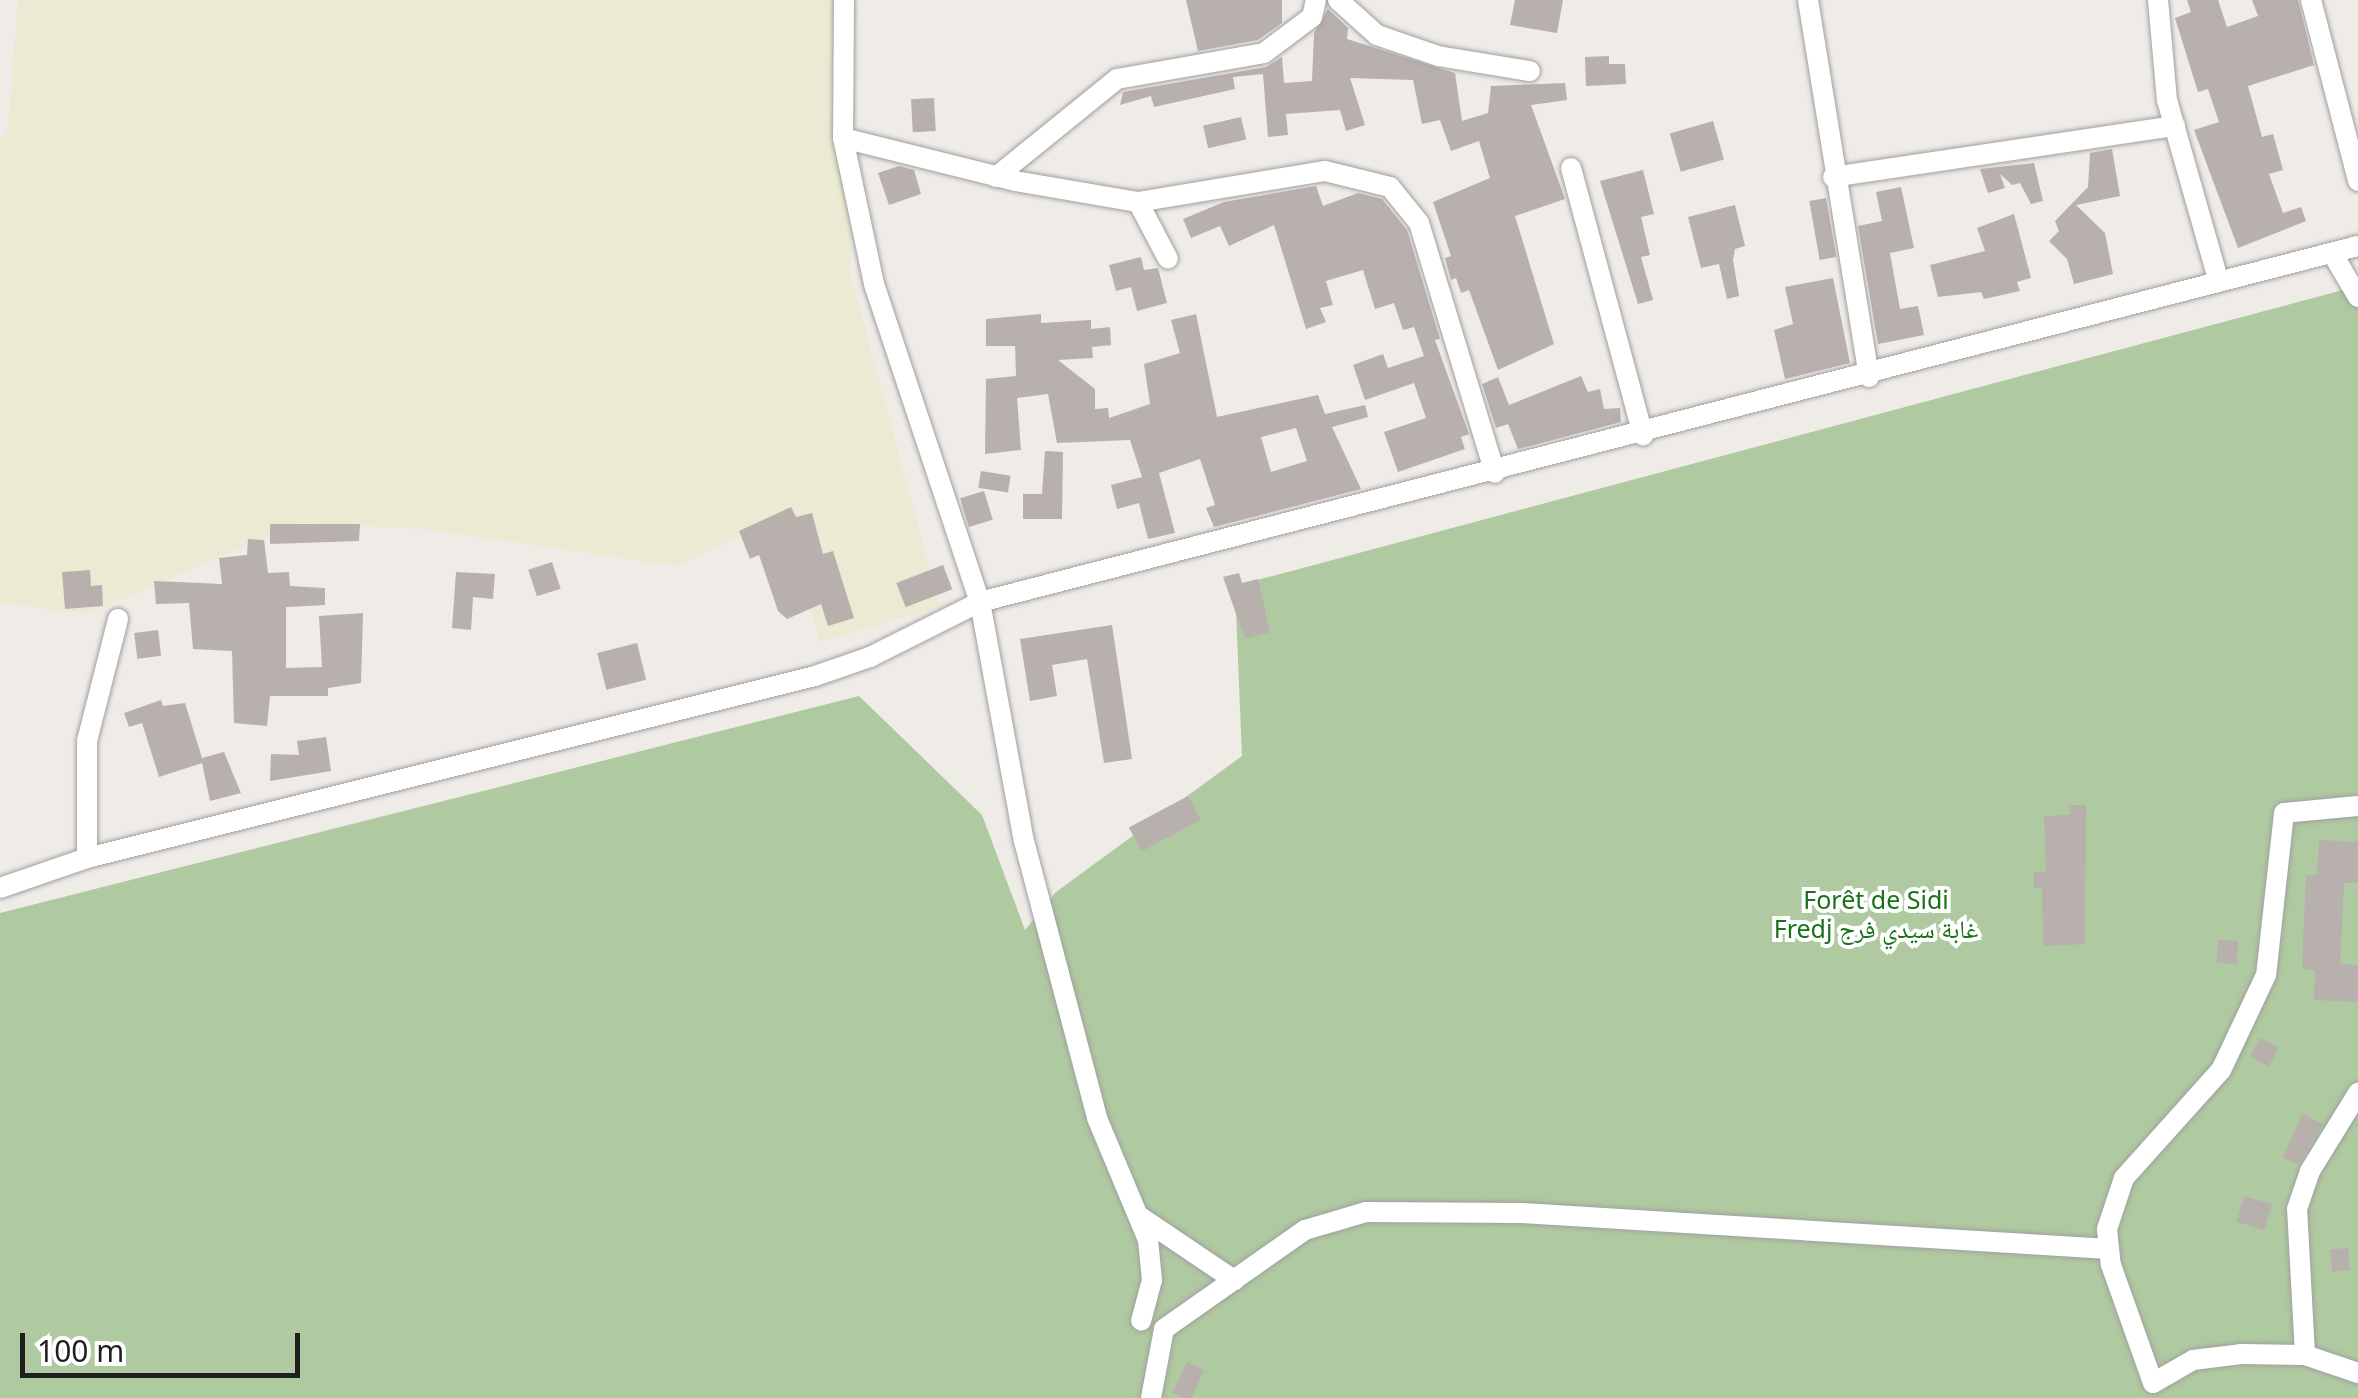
<!DOCTYPE html>
<meta charset="utf-8">
<style>
body{margin:0}
#map{position:relative;width:2358px;height:1398px;overflow:hidden;background:#efebe6;font-family:"Noto Sans","Noto Naskh Arabic",sans-serif}
div>[style]{position:absolute}
.farmland>*{inset:0;background:#ebebd4}
.forest>*{inset:0;background:#afc9a0}
.building>*{inset:0;background:#b8b0ac;transform-origin:0 0}
.roads{filter:drop-shadow(0 0 2px #a0a0a0) drop-shadow(0 0 2px #a0a0a0)}
.minor>*{height:20px;margin:-10px;padding:0 10px;transform-origin:10px;border-radius:10px;background:#fff}
span{translate:-50% -50%;white-space:nowrap;text-align:center;line-height:1.15;-webkit-text-stroke:8px #fff;paint-order:stroke}
.park-label{font-size:25px;color:#187219}
.scale{position:absolute;left:20px;top:1333px;width:280px;height:45px;box-sizing:border-box;border:5px solid #1f1f1f;border-top:0;padding-left:12px;font-size:30px;line-height:35px;white-space:nowrap;color:#1f1f1f;-webkit-text-stroke:8px #fff;paint-order:stroke}
</style>
<div id="map">
<div class="farmland">
<i style="clip-path:polygon(18px 0,855px 0,850px 273px,940px 607px,820px 642px,786px 516px,676px 566px,423px 529px,298px 523px,89px 614px,0 603px,0 139px,8px 128px)"></i>
</div>
<div class="forest">
<i style="clip-path:polygon(2358px 286px,2358px 1398px,0 1398px,0 913px,859px 696px,982px 815px,1025px 930px,1056px 892px,1242px 756px,1235px 586px)"></i>
</div>
<div class="building">
<i style="clip-path:polygon(1186px 0,1282px 0,1282px 23px,1258px 40px,1198px 51px)"></i>
<i style="clip-path:polygon(1515px 0,1563px 0,1557px 33px,1510px 25px)"></i>
<i style="clip-path:polygon(2187px 0,2218px 0,2227px 27px,2258px 16px,2252px 0,2298px 0,2314px 65px,2248px 86px,2262px 137px,2273px 134px,2283px 170px,2269px 174px,2283px 213px,2301px 207px,2306px 221px,2238px 248px,2194px 130px,2219px 122px,2208px 89px,2198px 92px,2175px 18px,2191px 12px)"></i>
<i style="clip-path:polygon(1328px 9px,1348px 28px,1347px 39px,1455px 73px,1462px 121px,1488px 113px,1491px 86px,1565px 83px,1567px 100px,1531px 105px,1565px 199px,1515px 216px,1554px 344px,1498px 370px,1469px 290px,1461px 293px,1456px 278px,1451px 280px,1445px 258px,1451px 256px,1433px 202px,1490px 178px,1479px 141px,1451px 151px,1440px 120px,1422px 124px,1413px 80px,1350px 78px,1365px 125px,1346px 131px,1340px 110px,1286px 114px,1288px 135px,1268px 137px,1263px 74px,1233px 77px,1235px 89px,1154px 107px,1151px 96px,1120px 105px,1123px 92px,1266px 67px,1282px 57px,1284px 83px,1312px 81px,1314px 33px)"></i>
<i style="clip-path:polygon(1609px 56px,1609px 64px,1625px 64px,1626px 84px,1586px 86px,1585px 57px)"></i>
<i style="left:934px;top:98px;width:33px;height:23px;rotate:87deg"></i>
<i style="left:1241px;top:117px;width:23px;height:39px;rotate:77deg"></i>
<i style="left:1713px;top:121px;width:40px;height:45px;rotate:74deg"></i>
<i style="clip-path:polygon(2112px 149px,2120px 196px,2076px 205px,2105px 233px,2113px 274px,2074px 284px,2067px 259px,2049px 241px,2059px 231px,2055px 221px,2088px 187px,2090px 153px)"></i>
<i style="clip-path:polygon(2034px 163px,2043px 201px,2031px 204px,2020px 183px,2012px 185px,2000px 174px,2005px 188px,1988px 193px,1980px 169px)"></i>
<i style="clip-path:polygon(899px 166px,914px 170px,921px 194px,889px 205px,878px 173px)"></i>
<i style="clip-path:polygon(1643px 170px,1654px 214px,1641px 217px,1650px 255px,1641px 257px,1653px 300px,1638px 304px,1600px 181px)"></i>
<i style="clip-path:polygon(1316px 186px,1323px 206px,1358px 193px,1382px 199px,1407px 230px,1440px 339px,1435px 340px,1469px 434px,1461px 437px,1465px 449px,1398px 472px,1384px 432px,1426px 418px,1414px 383px,1365px 400px,1353px 365px,1383px 354px,1388px 368px,1424px 356px,1414px 327px,1403px 330px,1394px 303px,1375px 309px,1363px 270px,1326px 281px,1333px 305px,1320px 308px,1326px 322px,1306px 329px,1274px 225px,1229px 246px,1220px 226px,1191px 238px,1183px 219px,1224px 202px)"></i>
<i style="clip-path:polygon(1901px 187px,1914px 248px,1890px 253px,1900px 309px,1918px 306px,1924px 335px,1878px 344px,1858px 226px,1882px 221px,1876px 192px)"></i>
<i style="left:1826px;top:198px;width:60px;height:17px;rotate:80deg"></i>
<i style="clip-path:polygon(1735px 205px,1745px 246px,1735px 249px,1733px 260px,1739px 296px,1727px 299px,1719px 264px,1701px 268px,1688px 217px)"></i>
<i style="clip-path:polygon(2014px 214px,2031px 278px,2017px 282px,2020px 291px,1984px 299px,1981px 292px,1938px 297px,1930px 265px,1985px 251px,1977px 228px)"></i>
<i style="clip-path:polygon(1141px 257px,1144px 270px,1158px 268px,1167px 303px,1137px 311px,1131px 287px,1116px 291px,1109px 265px)"></i>
<i style="clip-path:polygon(1833px 278px,1850px 363px,1785px 379px,1774px 330px,1793px 324px,1785px 287px)"></i>
<i style="clip-path:polygon(evenodd,1041px 314px,1041px 323px,1091px 320px,1091px 329px,1110px 327px,1111px 345px,1092px 347px,1093px 358px,1058px 360px,1095px 389px,1095px 409px,1108px 408px,1109px 418px,1150px 404px,1144px 364px,1180px 353px,1171px 320px,1196px 314px,1217px 417px,1318px 395px,1325px 414px,1365px 405px,1368px 417px,1332px 427px,1361px 489px,1214px 527px,1206px 508px,1215px 505px,1200px 459px,1159px 473px,1175px 533px,1148px 539px,1139px 503px,1117px 509px,1111px 485px,1142px 477px,1130px 440px,1057px 443px,1048px 394px,1017px 398px,1021px 450px,985px 454px,986px 379px,1016px 376px,1015px 346px,986px 346px,986px 319px,1041px 314px,1296px 428px,1307px 461px,1271px 472px,1261px 437px,1296px 428px)"></i>
<i style="clip-path:polygon(1581px 376px,1588px 392px,1600px 389px,1604px 409px,1620px 408px,1621px 422px,1518px 449px,1508px 424px,1496px 428px,1482px 384px,1498px 377px,1509px 405px)"></i>
<i style="clip-path:polygon(1045px 451px,1063px 452px,1062px 519px,1023px 519px,1023px 494px,1042px 494px)"></i>
<i style="left:981px;top:471px;width:30px;height:17px;rotate:9deg"></i>
<i style="left:984px;top:491px;width:30px;height:25px;rotate:73deg"></i>
<i style="clip-path:polygon(791px 507px,796px 517px,812px 513px,823px 554px,833px 551px,854px 618px,828px 626px,821px 604px,787px 619px,778px 611px,759px 555px,750px 559px,739px 531px)"></i>
<i style="clip-path:polygon(270px 524px,360px 524px,359px 541px,270px 544px)"></i>
<i style="clip-path:polygon(248px 539px,264px 540px,268px 573px,289px 572px,290px 586px,325px 588px,325px 605px,286px 607px,286px 668px,322px 667px,319px 616px,363px 613px,361px 683px,328px 688px,328px 696px,270px 696px,267px 726px,234px 723px,232px 651px,193px 649px,189px 603px,156px 604px,154px 581px,222px 584px,219px 558px,247px 555px)"></i>
<i style="left:552px;top:562px;width:28px;height:25px;rotate:72deg"></i>
<i style="left:943px;top:565px;width:26px;height:50px;rotate:69deg"></i>
<i style="clip-path:polygon(90px 570px,91px 586px,102px 585px,103px 606px,65px 609px,62px 572px)"></i>
<i style="clip-path:polygon(456px 572px,495px 574px,493px 599px,473px 597px,471px 630px,452px 628px)"></i>
<i style="clip-path:polygon(1239px 573px,1242px 583px,1258px 579px,1270px 632px,1245px 639px,1223px 577px)"></i>
<i style="clip-path:polygon(1112px 625px,1132px 759px,1104px 763px,1087px 659px,1052px 665px,1057px 696px,1030px 701px,1020px 639px)"></i>
<i style="left:158px;top:630px;width:26px;height:24px;rotate:83deg"></i>
<i style="left:637px;top:643px;width:38px;height:41px;rotate:76deg"></i>
<i style="clip-path:polygon(161px 700px,163px 706px,185px 703px,202px 758px,224px 752px,241px 793px,210px 801px,202px 763px,159px 777px,142px 723px,129px 727px,124px 713px)"></i>
<i style="clip-path:polygon(326px 737px,331px 771px,270px 781px,271px 754px,299px 755px,297px 741px)"></i>
<i style="left:1188px;top:796px;width:27px;height:67px;rotate:62deg"></i>
<i style="clip-path:polygon(2069px 805px,2086px 805px,2085px 944px,2043px 946px,2042px 887px,2034px 888px,2034px 872px,2046px 872px,2044px 816px,2070px 815px)"></i>
<i style="clip-path:polygon(2319px 840px,2358px 842px,2358px 883px,2344px 883px,2340px 964px,2358px 965px,2358px 1002px,2314px 1000px,2315px 970px,2302px 969px,2306px 875px,2317px 875px)"></i>
<i style="left:2218px;top:940px;width:20px;height:23px;rotate:3deg"></i>
<i style="left:2260px;top:1038px;width:21px;height:21px;rotate:28deg"></i>
<i style="clip-path:polygon(2302px 1114px,2323px 1124px,2298px 1164px,2283px 1158px)"></i>
<i style="left:2244px;top:1196px;width:29px;height:27px;rotate:16deg"></i>
<i style="left:2348px;top:1248px;width:22px;height:18px;rotate:85deg"></i>
<i style="left:1187px;top:1362px;width:19px;height:34px;rotate:25deg"></i>
</div>
<div class="roads">
<div class="minor">
<i style="left:844px;top:0;width:138px;rotate:90.4deg"></i>
<i style="left:843px;top:138px;width:149px;rotate:78deg"></i>
<i style="left:874px;top:284px;width:335px;rotate:71.6deg"></i>
<i style="left:980px;top:602px;width:243px;rotate:79.6deg"></i>
<i style="left:1024px;top:841px;width:286px;rotate:75.2deg"></i>
<i style="left:1097px;top:1118px;width:132px;rotate:67.3deg"></i>
<i style="left:1148px;top:1240px;width:40px;rotate:84.3deg"></i>
<i style="left:1152px;top:1280px;width:42px;rotate:105deg"></i>
<i style="left:1338px;top:0;width:52px;rotate:41.9deg"></i>
<i style="left:1377px;top:35px;width:65px;rotate:19deg"></i>
<i style="left:1438px;top:56px;width:93px;rotate:9.3deg"></i>
<i style="left:1808px;top:0;width:382px;rotate:80.8deg"></i>
<i style="left:2158px;top:0;width:100px;rotate:84.9deg"></i>
<i style="left:2167px;top:100px;width:189px;rotate:74.1deg"></i>
<i style="left:2311px;top:0;width:187px;rotate:75.4deg"></i>
<i style="left:843px;top:138px;width:177px;rotate:14deg"></i>
<i style="left:1015px;top:181px;width:125px;rotate:9.7deg"></i>
<i style="left:1138px;top:202px;width:64px;rotate:62.2deg"></i>
<i style="left:1571px;top:168px;width:277px;rotate:74.9deg"></i>
<i style="left:996px;top:177px;width:156px;rotate:-39deg"></i>
<i style="left:1117px;top:79px;width:149px;rotate:-10deg"></i>
<i style="left:1264px;top:53px;width:60px;rotate:-36.9deg"></i>
<i style="left:1312px;top:17px;width:17px;rotate:-77deg"></i>
<i style="left:1833px;top:177px;width:346px;rotate:-8.5deg"></i>
<i style="left:1138px;top:202px;width:190px;rotate:-9.4deg"></i>
<i style="left:1325px;top:171px;width:67px;rotate:13.8deg"></i>
<i style="left:1390px;top:187px;width:46px;rotate:51.1deg"></i>
<i style="left:1419px;top:223px;width:261px;rotate:73.1deg"></i>
<i style="left:2332px;top:253px;width:51px;rotate:59.4deg"></i>
<i style="left:2358px;top:806px;width:74px;rotate:174.6deg"></i>
<i style="left:2284px;top:813px;width:163px;rotate:96.3deg"></i>
<i style="left:2266px;top:975px;width:105px;rotate:115.3deg"></i>
<i style="left:2221px;top:1070px;width:145px;rotate:131.9deg"></i>
<i style="left:2124px;top:1178px;width:54px;rotate:108.4deg"></i>
<i style="left:2107px;top:1229px;width:36px;rotate:84deg"></i>
<i style="left:2111px;top:1265px;width:125px;rotate:70.4deg"></i>
<i style="left:2153px;top:1383px;width:46px;rotate:-29.9deg"></i>
<i style="left:2193px;top:1360px;width:48px;rotate:-7.1deg"></i>
<i style="left:2241px;top:1354px;width:64px;rotate:0.9deg"></i>
<i style="left:2305px;top:1355px;width:56px;rotate:18.8deg"></i>
<i style="left:87px;top:858px;width:117px;rotate:-90deg"></i>
<i style="left:87px;top:741px;width:126px;rotate:-75.7deg"></i>
<i style="left:0;top:888px;width:92px;rotate:-19deg"></i>
<i style="left:87px;top:858px;width:750px;rotate:-14.04deg"></i>
<i style="left:815px;top:676px;width:58px;rotate:-19.1deg"></i>
<i style="left:870px;top:657px;width:123px;rotate:-26.6deg"></i>
<i style="left:980px;top:602px;width:1423px;rotate:-14.49deg"></i>
<i style="left:1139px;top:1216px;width:115px;rotate:34deg"></i>
<i style="left:2305px;top:1355px;width:146px;rotate:-93.1deg"></i>
<i style="left:2297px;top:1209px;width:40px;rotate:-71.1deg"></i>
<i style="left:2310px;top:1171px;width:92px;rotate:-58.4deg"></i>
<i style="left:1151px;top:1398px;width:70px;rotate:-79.3deg"></i>
<i style="left:1164px;top:1329px;width:172px;rotate:-35.1deg"></i>
<i style="left:1305px;top:1230px;width:64px;rotate:-16.4deg"></i>
<i style="left:1366px;top:1212px;width:156px;rotate:0.4deg"></i>
<i style="left:1522px;top:1213px;width:588px;rotate:3.51deg"></i>
</div>
</div>
<div class="park-label">
<span style="left:1876px;top:914px">Forêt de Sidi<br>Fredj غابة سيدي فرج</span>
</div>
<div class="scale">100 m</div>
</div>
